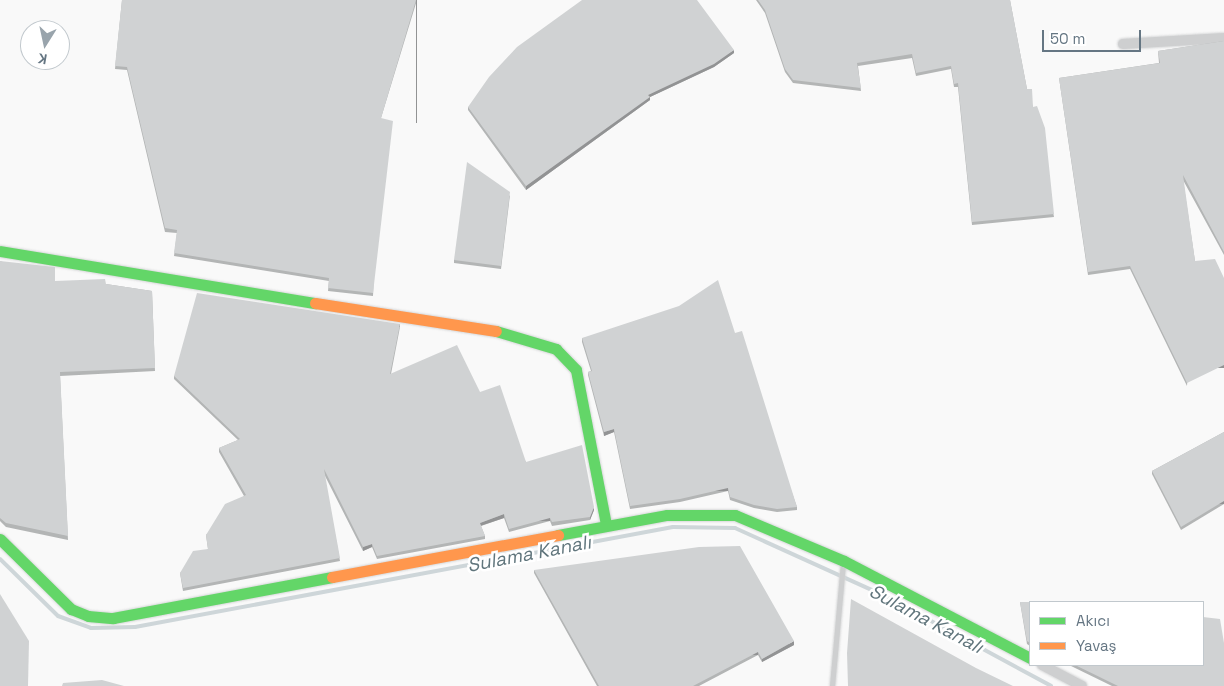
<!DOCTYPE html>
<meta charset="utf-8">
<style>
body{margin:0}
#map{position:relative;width:1224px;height:686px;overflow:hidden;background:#f9f9f9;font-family:"Space Grotesk",sans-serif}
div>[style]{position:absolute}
.stream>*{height:4px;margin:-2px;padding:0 2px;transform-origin:2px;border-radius:2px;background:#ced6d9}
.roads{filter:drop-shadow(0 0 1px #d5d6d7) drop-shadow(0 0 1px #d5d6d7)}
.lane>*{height:5px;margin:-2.5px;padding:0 2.5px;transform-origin:2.5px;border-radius:2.5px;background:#cecfd0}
.street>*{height:10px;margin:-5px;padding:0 5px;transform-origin:5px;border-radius:5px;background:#cecfd0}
.fast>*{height:11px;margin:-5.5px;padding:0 5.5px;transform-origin:5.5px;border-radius:5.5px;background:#63d668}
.slow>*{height:11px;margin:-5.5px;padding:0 5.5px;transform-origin:5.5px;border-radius:5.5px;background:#ff974d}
.wall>*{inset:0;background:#b3b5b5}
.shaded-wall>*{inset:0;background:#929394;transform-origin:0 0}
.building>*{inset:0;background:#d0d2d3}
span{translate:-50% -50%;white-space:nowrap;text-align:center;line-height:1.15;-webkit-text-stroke:5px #fff;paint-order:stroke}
.water-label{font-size:19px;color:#60757c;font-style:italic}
.legend{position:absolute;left:1029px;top:601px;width:175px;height:65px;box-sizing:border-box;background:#fff;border:1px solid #c1c8cd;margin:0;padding:6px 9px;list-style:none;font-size:15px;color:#657683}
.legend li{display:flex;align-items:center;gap:10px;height:25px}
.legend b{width:25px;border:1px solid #c1c8cd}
.north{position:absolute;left:20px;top:20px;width:50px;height:50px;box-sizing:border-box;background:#fff;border:1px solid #c1c8cd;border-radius:50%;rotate:190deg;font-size:14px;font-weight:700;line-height:20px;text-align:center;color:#657683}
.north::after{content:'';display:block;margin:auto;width:18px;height:22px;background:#99a4ac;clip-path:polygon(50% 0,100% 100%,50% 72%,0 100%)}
.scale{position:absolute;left:1042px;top:30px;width:99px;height:22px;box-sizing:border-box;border:2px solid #657683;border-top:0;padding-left:6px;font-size:15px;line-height:18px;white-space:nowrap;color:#657683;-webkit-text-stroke:4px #fff;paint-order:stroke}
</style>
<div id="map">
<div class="stream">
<i style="left:0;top:559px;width:81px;rotate:44.5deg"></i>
<i style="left:58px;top:616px;width:35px;rotate:20deg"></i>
<i style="left:91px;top:628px;width:44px;rotate:-1.3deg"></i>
<i style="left:135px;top:627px;width:547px;rotate:-10.53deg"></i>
<i style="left:673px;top:527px;width:62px;rotate:0.9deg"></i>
<i style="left:735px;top:528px;width:162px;rotate:24.4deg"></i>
<i style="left:883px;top:595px;width:191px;rotate:28.4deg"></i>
</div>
<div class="roads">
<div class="lane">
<i style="left:832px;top:686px;width:124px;rotate:-84.9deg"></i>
</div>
<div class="street">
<i style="left:1123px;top:44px;width:101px;rotate:-3.4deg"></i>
<i style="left:1042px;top:665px;width:45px;rotate:27.7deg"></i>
</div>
<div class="fast">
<i style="left:0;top:251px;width:319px;rotate:9.4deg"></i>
<i style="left:496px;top:331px;width:63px;rotate:16.7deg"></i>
<i style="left:556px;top:349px;width:29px;rotate:46deg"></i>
<i style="left:576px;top:370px;width:158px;rotate:79deg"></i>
<i style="left:558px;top:535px;width:111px;rotate:-10.4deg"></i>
<i style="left:667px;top:515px;width:68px"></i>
<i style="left:735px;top:515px;width:118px;rotate:22.9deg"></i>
<i style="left:844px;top:561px;width:210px;rotate:27.5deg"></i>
<i style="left:0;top:539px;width:100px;rotate:44.6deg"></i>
<i style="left:71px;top:609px;width:18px;rotate:22deg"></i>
<i style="left:88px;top:616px;width:25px;rotate:5deg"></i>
<i style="left:113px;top:618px;width:223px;rotate:-10.6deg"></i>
</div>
<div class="slow">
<i style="left:315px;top:303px;width:183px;rotate:8.8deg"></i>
<i style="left:332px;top:577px;width:230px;rotate:-10.5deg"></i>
</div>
</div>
<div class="wall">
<i style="clip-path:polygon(122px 0,417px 0,381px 118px,373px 296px,328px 291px,329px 281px,174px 256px,177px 233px,165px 232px,127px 70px,115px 69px)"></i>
<i style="clip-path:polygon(756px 0,1010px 0,1027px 89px,1033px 107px,1054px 217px,972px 225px,958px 87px,954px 87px,951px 69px,916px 76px,912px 58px,858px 66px,861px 91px,793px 83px,785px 72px,765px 13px)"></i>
<i style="clip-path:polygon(1224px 41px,1224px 255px,1183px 180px,1195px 261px,1187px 386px,1130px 269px,1088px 275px,1059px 78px,1159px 63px,1158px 51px)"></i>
<i style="clip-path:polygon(734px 53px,714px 67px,650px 97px,650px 100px,526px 190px,468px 110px,468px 107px)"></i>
<i style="clip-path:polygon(510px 195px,501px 269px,454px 263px,454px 260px)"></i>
<i style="clip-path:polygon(0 261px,55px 281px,106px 284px,152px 291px,155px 371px,60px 376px,68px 540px,6px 527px,0 521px)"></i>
<i style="clip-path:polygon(400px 327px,391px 374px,480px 392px,526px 462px,594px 510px,590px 520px,552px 526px,550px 521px,509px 532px,504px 518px,481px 526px,485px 536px,485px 539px,377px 559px,372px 547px,363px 551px,324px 474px,340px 561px,183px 591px,180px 573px,208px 549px,206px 535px,244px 496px,219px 452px,219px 448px,238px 440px,174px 379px,174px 376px)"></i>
<i style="clip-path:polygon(735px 333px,797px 507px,797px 510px,777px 512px,754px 508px,730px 500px,728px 491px,680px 502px,630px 509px,614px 432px,604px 436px,588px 375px,588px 372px,591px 371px,582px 342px,582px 338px)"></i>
<i style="clip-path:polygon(1224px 432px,1224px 504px,1181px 530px,1152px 474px,1152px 471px)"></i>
<i style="clip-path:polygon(534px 570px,794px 645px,762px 662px,758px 655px,699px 686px,597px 686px,534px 573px)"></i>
<i style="clip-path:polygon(1020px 602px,1030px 602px,1030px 646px,1027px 644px)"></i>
<i style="clip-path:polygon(1069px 665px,1203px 665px,1224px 686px,1112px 686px)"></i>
</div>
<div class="shaded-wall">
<i style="left:416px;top:0;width:1px;height:123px"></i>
<i style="clip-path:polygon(734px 50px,734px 53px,714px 67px,650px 97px,650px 100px,526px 190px,526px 186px,648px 95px)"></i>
<i style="left:400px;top:324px;width:3px;height:51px;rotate:90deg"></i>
<i style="left:1224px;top:365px;width:3px;height:41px;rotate:90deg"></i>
<i style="clip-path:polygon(614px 429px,614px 432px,604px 436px,604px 432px)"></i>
<i style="left:728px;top:488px;width:3px;height:49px;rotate:90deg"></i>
<i style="left:1224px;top:501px;width:3px;height:50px;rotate:90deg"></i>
<i style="clip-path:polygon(594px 507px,594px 510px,590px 520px,590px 517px)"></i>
<i style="clip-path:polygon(504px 514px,504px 518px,480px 526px,480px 523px)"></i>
<i style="left:550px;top:518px;width:3px;height:42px;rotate:90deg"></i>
<i style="clip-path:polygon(372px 544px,372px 547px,363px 551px,363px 547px)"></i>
<i style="clip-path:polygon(794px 641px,794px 645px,762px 662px,762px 659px)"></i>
<i style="left:758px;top:652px;width:3px;height:73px;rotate:90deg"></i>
</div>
<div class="building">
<i style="clip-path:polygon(122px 0,416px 0,381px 118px,393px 121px,373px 293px,328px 288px,329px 278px,174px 253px,177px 230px,165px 228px,127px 67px,115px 66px)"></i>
<i style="clip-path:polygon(582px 0,697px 0,734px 50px,714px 64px,648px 95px,650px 97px,526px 186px,468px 107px,489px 77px,517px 47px)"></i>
<i style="clip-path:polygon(758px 0,1010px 0,1027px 89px,1032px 89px,1033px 107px,1037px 106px,1045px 128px,1054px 214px,972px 222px,958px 83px,954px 84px,951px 66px,916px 73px,912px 54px,857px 63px,861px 88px,793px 80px,785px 69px,765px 10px)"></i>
<i style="clip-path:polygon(1224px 41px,1224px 252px,1183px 175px,1195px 261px,1215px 259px,1224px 278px,1224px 365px,1187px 383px,1130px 266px,1088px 272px,1059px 78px,1160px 63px,1158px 51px)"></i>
<i style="clip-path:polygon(467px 162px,510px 192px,501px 266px,454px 260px)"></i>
<i style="clip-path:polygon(0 261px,55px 267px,55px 281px,105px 279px,106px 284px,152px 291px,155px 368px,60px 372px,68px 536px,6px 523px,0 518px)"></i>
<i style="clip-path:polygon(718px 280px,735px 333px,742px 331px,797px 507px,777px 509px,754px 505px,730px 497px,728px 488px,680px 499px,630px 506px,614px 429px,604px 432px,588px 372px,592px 371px,582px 338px,679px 306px)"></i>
<i style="clip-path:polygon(197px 293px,400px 324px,390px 374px,457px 345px,480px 392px,500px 385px,526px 462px,582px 445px,594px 507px,590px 517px,552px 522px,550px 518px,509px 529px,504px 514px,480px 523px,485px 536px,377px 556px,372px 544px,363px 547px,324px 469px,340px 558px,183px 588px,180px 573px,193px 551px,208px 549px,206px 535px,225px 504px,246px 495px,219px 448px,240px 439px,174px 376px)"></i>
<i style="clip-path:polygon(1224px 432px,1224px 501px,1181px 527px,1152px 471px)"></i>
<i style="clip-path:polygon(740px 546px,794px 641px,762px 659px,758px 652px,693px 686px,599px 686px,534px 570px,699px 547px)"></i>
<i style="clip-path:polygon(0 594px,29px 641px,28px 686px,0 686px)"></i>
<i style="clip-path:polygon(851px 599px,976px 668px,1013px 686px,848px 686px,847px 653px)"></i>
<i style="clip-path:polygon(1020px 602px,1030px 602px,1030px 643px,1027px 641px)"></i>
<i style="clip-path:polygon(1203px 617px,1220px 619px,1224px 643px,1224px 686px,1118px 686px,1075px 665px,1203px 665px)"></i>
<i style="clip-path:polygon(102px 680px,124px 686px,62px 686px,63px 683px)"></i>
</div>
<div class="water-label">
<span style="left:529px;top:554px;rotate:-11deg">Sulama Kanalı</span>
<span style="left:926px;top:619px;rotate:28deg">Sulama Kanalı</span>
</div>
<ul class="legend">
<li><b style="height:6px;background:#63d668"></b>Akıcı</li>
<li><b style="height:6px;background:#ff974d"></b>Yavaş</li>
</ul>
<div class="north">K</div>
<div class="scale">50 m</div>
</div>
